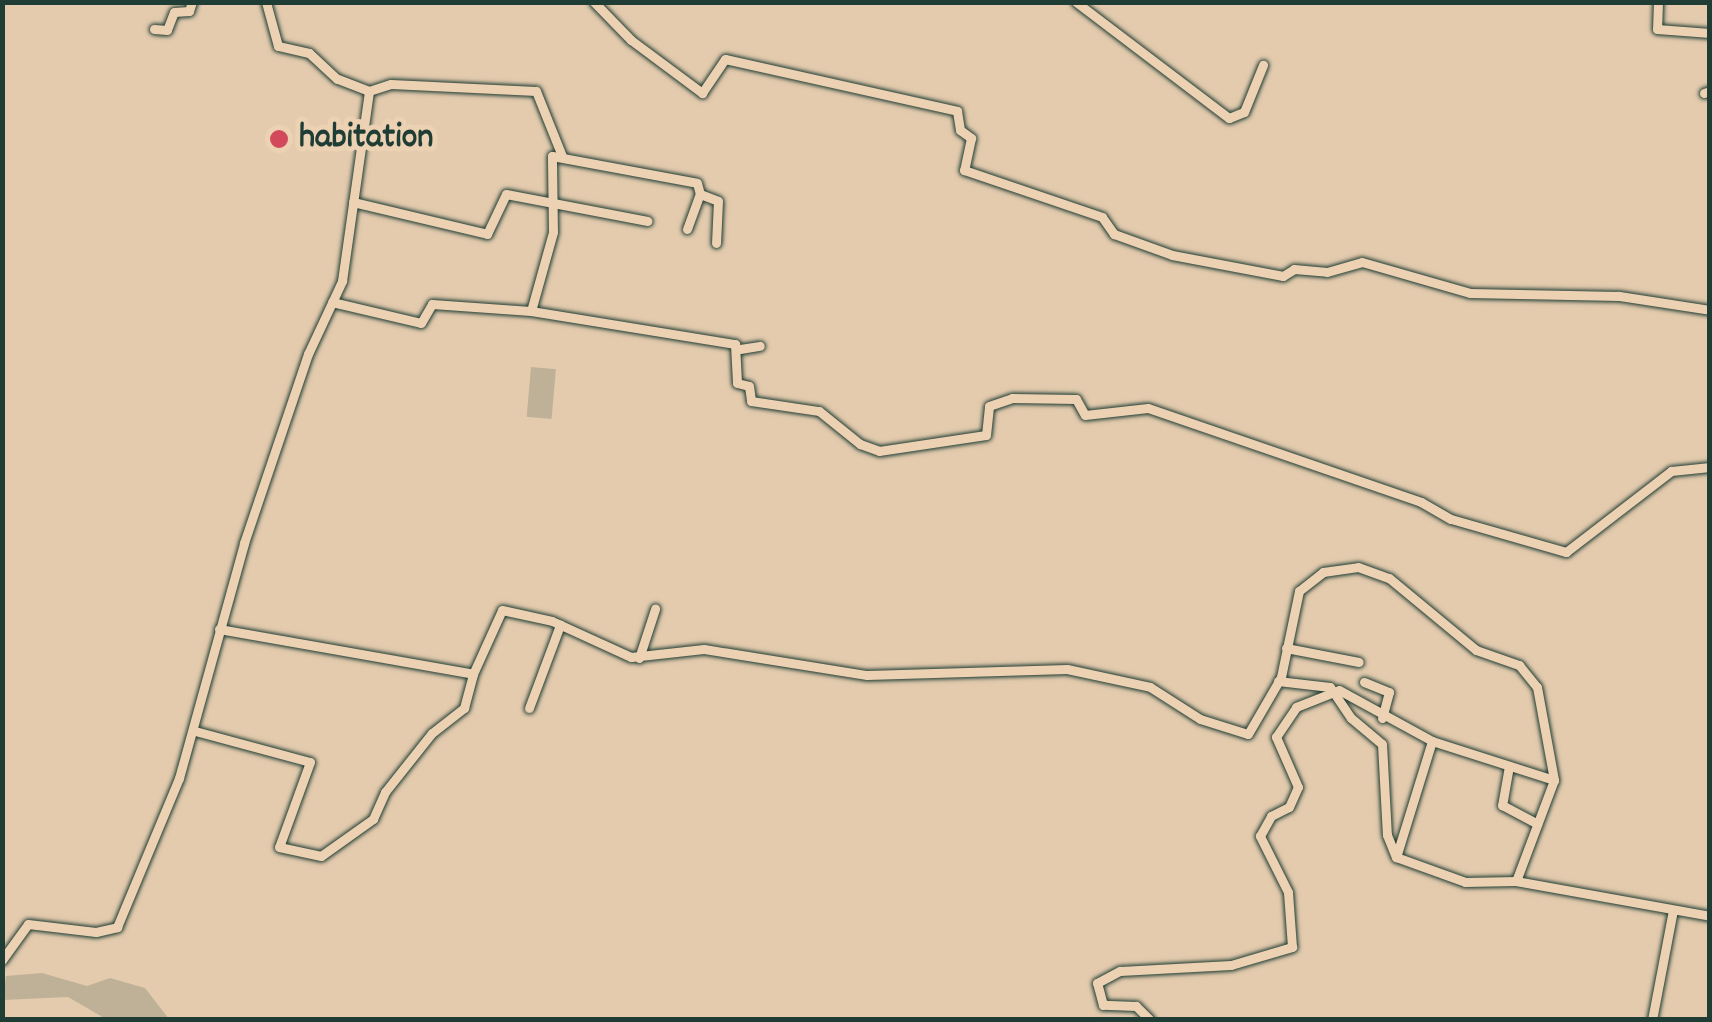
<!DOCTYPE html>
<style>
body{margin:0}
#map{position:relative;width:1712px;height:1022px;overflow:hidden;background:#e4cbae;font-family:Dekko,sans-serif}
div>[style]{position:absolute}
.green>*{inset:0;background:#bfb197;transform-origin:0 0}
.roads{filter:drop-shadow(0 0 2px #1f3d34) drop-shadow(0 0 2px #1f3d34)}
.minor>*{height:9px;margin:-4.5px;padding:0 4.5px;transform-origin:4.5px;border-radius:4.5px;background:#ecd1b3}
.dots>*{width:28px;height:28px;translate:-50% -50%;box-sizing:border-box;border:5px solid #ecd1b3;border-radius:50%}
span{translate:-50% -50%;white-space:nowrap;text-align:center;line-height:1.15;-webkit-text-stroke:10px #ecd1b3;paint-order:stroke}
.poi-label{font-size:35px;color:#1f3d34;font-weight:700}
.left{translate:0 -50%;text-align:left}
.frame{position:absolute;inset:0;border:5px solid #1f3d34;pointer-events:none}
</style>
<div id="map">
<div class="green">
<i style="left:531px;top:367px;width:25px;height:50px;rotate:5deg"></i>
<i style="clip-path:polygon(42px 973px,87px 986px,110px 978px,145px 988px,169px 1019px,106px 1019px,68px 997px,3px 1000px,6px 976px)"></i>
</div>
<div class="roads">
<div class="minor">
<i style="left:594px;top:2px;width:53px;rotate:45.8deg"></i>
<i style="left:631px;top:40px;width:89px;rotate:36.7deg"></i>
<i style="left:702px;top:93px;width:41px;rotate:-55.9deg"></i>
<i style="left:725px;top:59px;width:238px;rotate:12.6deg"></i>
<i style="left:957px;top:111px;width:19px;rotate:81deg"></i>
<i style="left:960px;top:130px;width:14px;rotate:36deg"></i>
<i style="left:971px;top:138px;width:33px;rotate:102deg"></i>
<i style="left:964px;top:170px;width:146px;rotate:18.8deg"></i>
<i style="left:1102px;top:217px;width:21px;rotate:55deg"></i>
<i style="left:1114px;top:234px;width:62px;rotate:19.9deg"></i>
<i style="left:1172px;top:255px;width:113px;rotate:10.7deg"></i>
<i style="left:1283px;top:276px;width:13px;rotate:-32deg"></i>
<i style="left:1294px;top:269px;width:33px;rotate:5deg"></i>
<i style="left:1327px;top:272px;width:36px;rotate:-16deg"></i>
<i style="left:1362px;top:262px;width:112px;rotate:16deg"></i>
<i style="left:1470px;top:293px;width:149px;rotate:1.2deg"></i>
<i style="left:1619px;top:296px;width:92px;rotate:8.7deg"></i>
<i style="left:1076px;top:2px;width:192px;rotate:37.2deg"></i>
<i style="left:1229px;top:118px;width:16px;rotate:-22deg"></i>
<i style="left:1244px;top:112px;width:51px;rotate:-68deg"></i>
<i style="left:1658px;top:2px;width:27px;rotate:92deg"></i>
<i style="left:1657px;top:29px;width:53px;rotate:4.3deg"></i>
<i style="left:154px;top:29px;width:13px;rotate:4deg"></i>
<i style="left:167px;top:30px;width:19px;rotate:-69deg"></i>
<i style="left:174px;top:12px;width:15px;rotate:-4deg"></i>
<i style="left:189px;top:11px;width:9px;rotate:-72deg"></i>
<i style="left:369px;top:91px;width:23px;rotate:-18deg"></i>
<i style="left:391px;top:84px;width:145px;rotate:2.8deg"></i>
<i style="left:536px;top:91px;width:70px;rotate:68.2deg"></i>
<i style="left:1704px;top:93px;width:6px;rotate:-18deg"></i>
<i style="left:353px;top:202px;width:138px;rotate:13.4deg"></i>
<i style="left:487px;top:234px;width:44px;rotate:-64.6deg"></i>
<i style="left:506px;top:194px;width:144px;rotate:10.8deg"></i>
<i style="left:687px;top:229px;width:37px;rotate:-70deg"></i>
<i style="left:332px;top:302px;width:91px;rotate:13.3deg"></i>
<i style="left:421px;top:323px;width:22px;rotate:-60deg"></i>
<i style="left:432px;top:304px;width:99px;rotate:4deg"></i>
<i style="left:531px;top:311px;width:207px;rotate:9.2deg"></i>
<i style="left:735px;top:344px;width:39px;rotate:87deg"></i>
<i style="left:737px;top:383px;width:12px;rotate:14deg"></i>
<i style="left:749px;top:386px;width:15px;rotate:82deg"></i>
<i style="left:751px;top:401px;width:69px;rotate:8.4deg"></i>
<i style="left:819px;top:411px;width:53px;rotate:38.8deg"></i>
<i style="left:860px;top:444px;width:20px;rotate:20deg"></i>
<i style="left:879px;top:451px;width:108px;rotate:-8.5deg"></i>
<i style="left:986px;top:435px;width:29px;rotate:-84deg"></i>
<i style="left:989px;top:406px;width:24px;rotate:-19deg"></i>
<i style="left:1012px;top:398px;width:64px;rotate:0.9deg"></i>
<i style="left:1076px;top:399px;width:18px;rotate:61deg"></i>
<i style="left:1085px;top:415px;width:63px;rotate:-6.3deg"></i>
<i style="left:1148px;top:408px;width:289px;rotate:19deg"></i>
<i style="left:1421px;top:502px;width:34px;rotate:30deg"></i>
<i style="left:1451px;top:519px;width:120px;rotate:16deg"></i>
<i style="left:1566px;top:552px;width:133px;rotate:-37.6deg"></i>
<i style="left:1671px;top:471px;width:39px;rotate:-6deg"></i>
<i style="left:531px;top:311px;width:82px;rotate:-74.4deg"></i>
<i style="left:553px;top:232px;width:76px;rotate:-90.8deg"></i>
<i style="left:552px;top:156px;width:147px;rotate:10.5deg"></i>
<i style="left:697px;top:183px;width:11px;rotate:75deg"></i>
<i style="left:700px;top:194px;width:19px;rotate:21deg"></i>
<i style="left:718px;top:201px;width:42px;rotate:92.7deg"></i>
<i style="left:740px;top:349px;width:20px;rotate:-9deg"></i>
<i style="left:219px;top:629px;width:258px;rotate:10deg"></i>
<i style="left:473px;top:674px;width:70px;rotate:-65.6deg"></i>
<i style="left:502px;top:610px;width:51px;rotate:12.4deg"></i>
<i style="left:552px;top:621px;width:87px;rotate:24.5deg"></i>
<i style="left:631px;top:657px;width:73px;rotate:-6.3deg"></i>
<i style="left:704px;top:649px;width:165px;rotate:9.1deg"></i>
<i style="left:867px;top:675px;width:200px;rotate:-1.7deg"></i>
<i style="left:1067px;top:669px;width:85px;rotate:12.2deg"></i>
<i style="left:1150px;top:687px;width:59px;rotate:32.6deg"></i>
<i style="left:1200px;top:719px;width:50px;rotate:17.4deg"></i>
<i style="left:1248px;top:734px;width:66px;rotate:-59.9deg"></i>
<i style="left:1281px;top:677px;width:88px;rotate:-78.2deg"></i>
<i style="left:1299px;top:591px;width:31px;rotate:-38deg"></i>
<i style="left:1323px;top:572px;width:35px;rotate:-8deg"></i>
<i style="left:1358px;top:567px;width:33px;rotate:20deg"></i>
<i style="left:1389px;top:578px;width:113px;rotate:39.6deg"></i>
<i style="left:1476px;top:650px;width:46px;rotate:19.2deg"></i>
<i style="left:1519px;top:665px;width:28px;rotate:51deg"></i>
<i style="left:1537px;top:687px;width:95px;rotate:79.6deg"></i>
<i style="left:1554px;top:780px;width:108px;rotate:110.6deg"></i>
<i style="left:1286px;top:648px;width:74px;rotate:10.9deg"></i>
<i style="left:639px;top:658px;width:52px;rotate:-71.9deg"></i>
<i style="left:1278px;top:681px;width:52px;rotate:6.6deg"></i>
<i style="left:1330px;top:687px;width:37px;rotate:56deg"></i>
<i style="left:1351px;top:718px;width:40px;rotate:40deg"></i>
<i style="left:1382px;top:744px;width:91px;rotate:86.9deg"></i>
<i style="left:1387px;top:835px;width:24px;rotate:68deg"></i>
<i style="left:1364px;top:682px;width:27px;rotate:22deg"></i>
<i style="left:1389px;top:692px;width:27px;rotate:105deg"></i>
<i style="left:529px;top:708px;width:89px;rotate:-69.5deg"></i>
<i style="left:195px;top:731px;width:119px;rotate:15.1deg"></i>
<i style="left:310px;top:762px;width:90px;rotate:110deg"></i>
<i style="left:279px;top:847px;width:43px;rotate:12.1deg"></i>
<i style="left:321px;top:856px;width:64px;rotate:-35.4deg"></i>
<i style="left:373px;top:819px;width:30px;rotate:-66deg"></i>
<i style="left:385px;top:792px;width:75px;rotate:-51.5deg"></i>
<i style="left:432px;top:733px;width:41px;rotate:-38deg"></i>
<i style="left:464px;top:708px;width:35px;rotate:-75deg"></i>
<i style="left:1432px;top:741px;width:128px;rotate:17.7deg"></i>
<i style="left:1509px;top:766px;width:40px;rotate:100deg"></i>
<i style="left:1502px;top:805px;width:40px;rotate:28deg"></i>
<i style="left:2px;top:960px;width:44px;rotate:-54.2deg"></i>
<i style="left:28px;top:924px;width:68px;rotate:6.7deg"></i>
<i style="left:96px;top:932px;width:22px;rotate:-13deg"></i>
<i style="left:117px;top:927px;width:161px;rotate:-67.4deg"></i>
<i style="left:179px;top:778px;width:244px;rotate:-74.5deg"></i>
<i style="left:244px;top:543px;width:200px;rotate:-71.3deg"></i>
<i style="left:308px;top:354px;width:81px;rotate:-65deg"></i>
<i style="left:342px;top:281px;width:192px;rotate:-81.9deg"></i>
<i style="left:369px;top:91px;width:34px;rotate:-159deg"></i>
<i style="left:337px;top:79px;width:38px;rotate:-137deg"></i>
<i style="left:309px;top:53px;width:32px;rotate:-167deg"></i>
<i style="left:278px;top:46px;width:46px;rotate:-105.3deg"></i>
<i style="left:1150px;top:1020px;width:20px;rotate:-135deg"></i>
<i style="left:1136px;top:1006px;width:33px;rotate:-178deg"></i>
<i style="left:1103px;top:1005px;width:23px;rotate:-105deg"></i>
<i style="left:1097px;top:983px;width:26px;rotate:-28deg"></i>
<i style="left:1120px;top:971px;width:111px;rotate:-3.1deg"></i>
<i style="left:1231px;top:965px;width:64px;rotate:-16.4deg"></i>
<i style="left:1292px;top:947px;width:55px;rotate:-94.2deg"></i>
<i style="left:1288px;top:892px;width:63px;rotate:-116.6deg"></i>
<i style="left:1260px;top:836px;width:23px;rotate:-61deg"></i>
<i style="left:1271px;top:816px;width:20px;rotate:-27deg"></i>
<i style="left:1289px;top:807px;width:22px;rotate:-66deg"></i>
<i style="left:1298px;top:787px;width:55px;rotate:-113.7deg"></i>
<i style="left:1276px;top:737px;width:36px;rotate:-56deg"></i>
<i style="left:1296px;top:707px;width:46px;rotate:-21.6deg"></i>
<i style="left:1339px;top:690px;width:106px;rotate:28.7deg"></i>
<i style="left:1432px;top:741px;width:121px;rotate:107.2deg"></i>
<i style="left:1396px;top:857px;width:73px;rotate:19.9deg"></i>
<i style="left:1465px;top:882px;width:51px;rotate:-1.1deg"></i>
<i style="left:1516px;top:881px;width:197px;rotate:10.2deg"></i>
<i style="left:1652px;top:1020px;width:112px;rotate:-79.2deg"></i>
</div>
</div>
<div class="dots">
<i style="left:279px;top:139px;background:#d1495b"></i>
</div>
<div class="poi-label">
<span class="left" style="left:299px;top:139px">habitation</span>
</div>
<div class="frame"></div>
</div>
